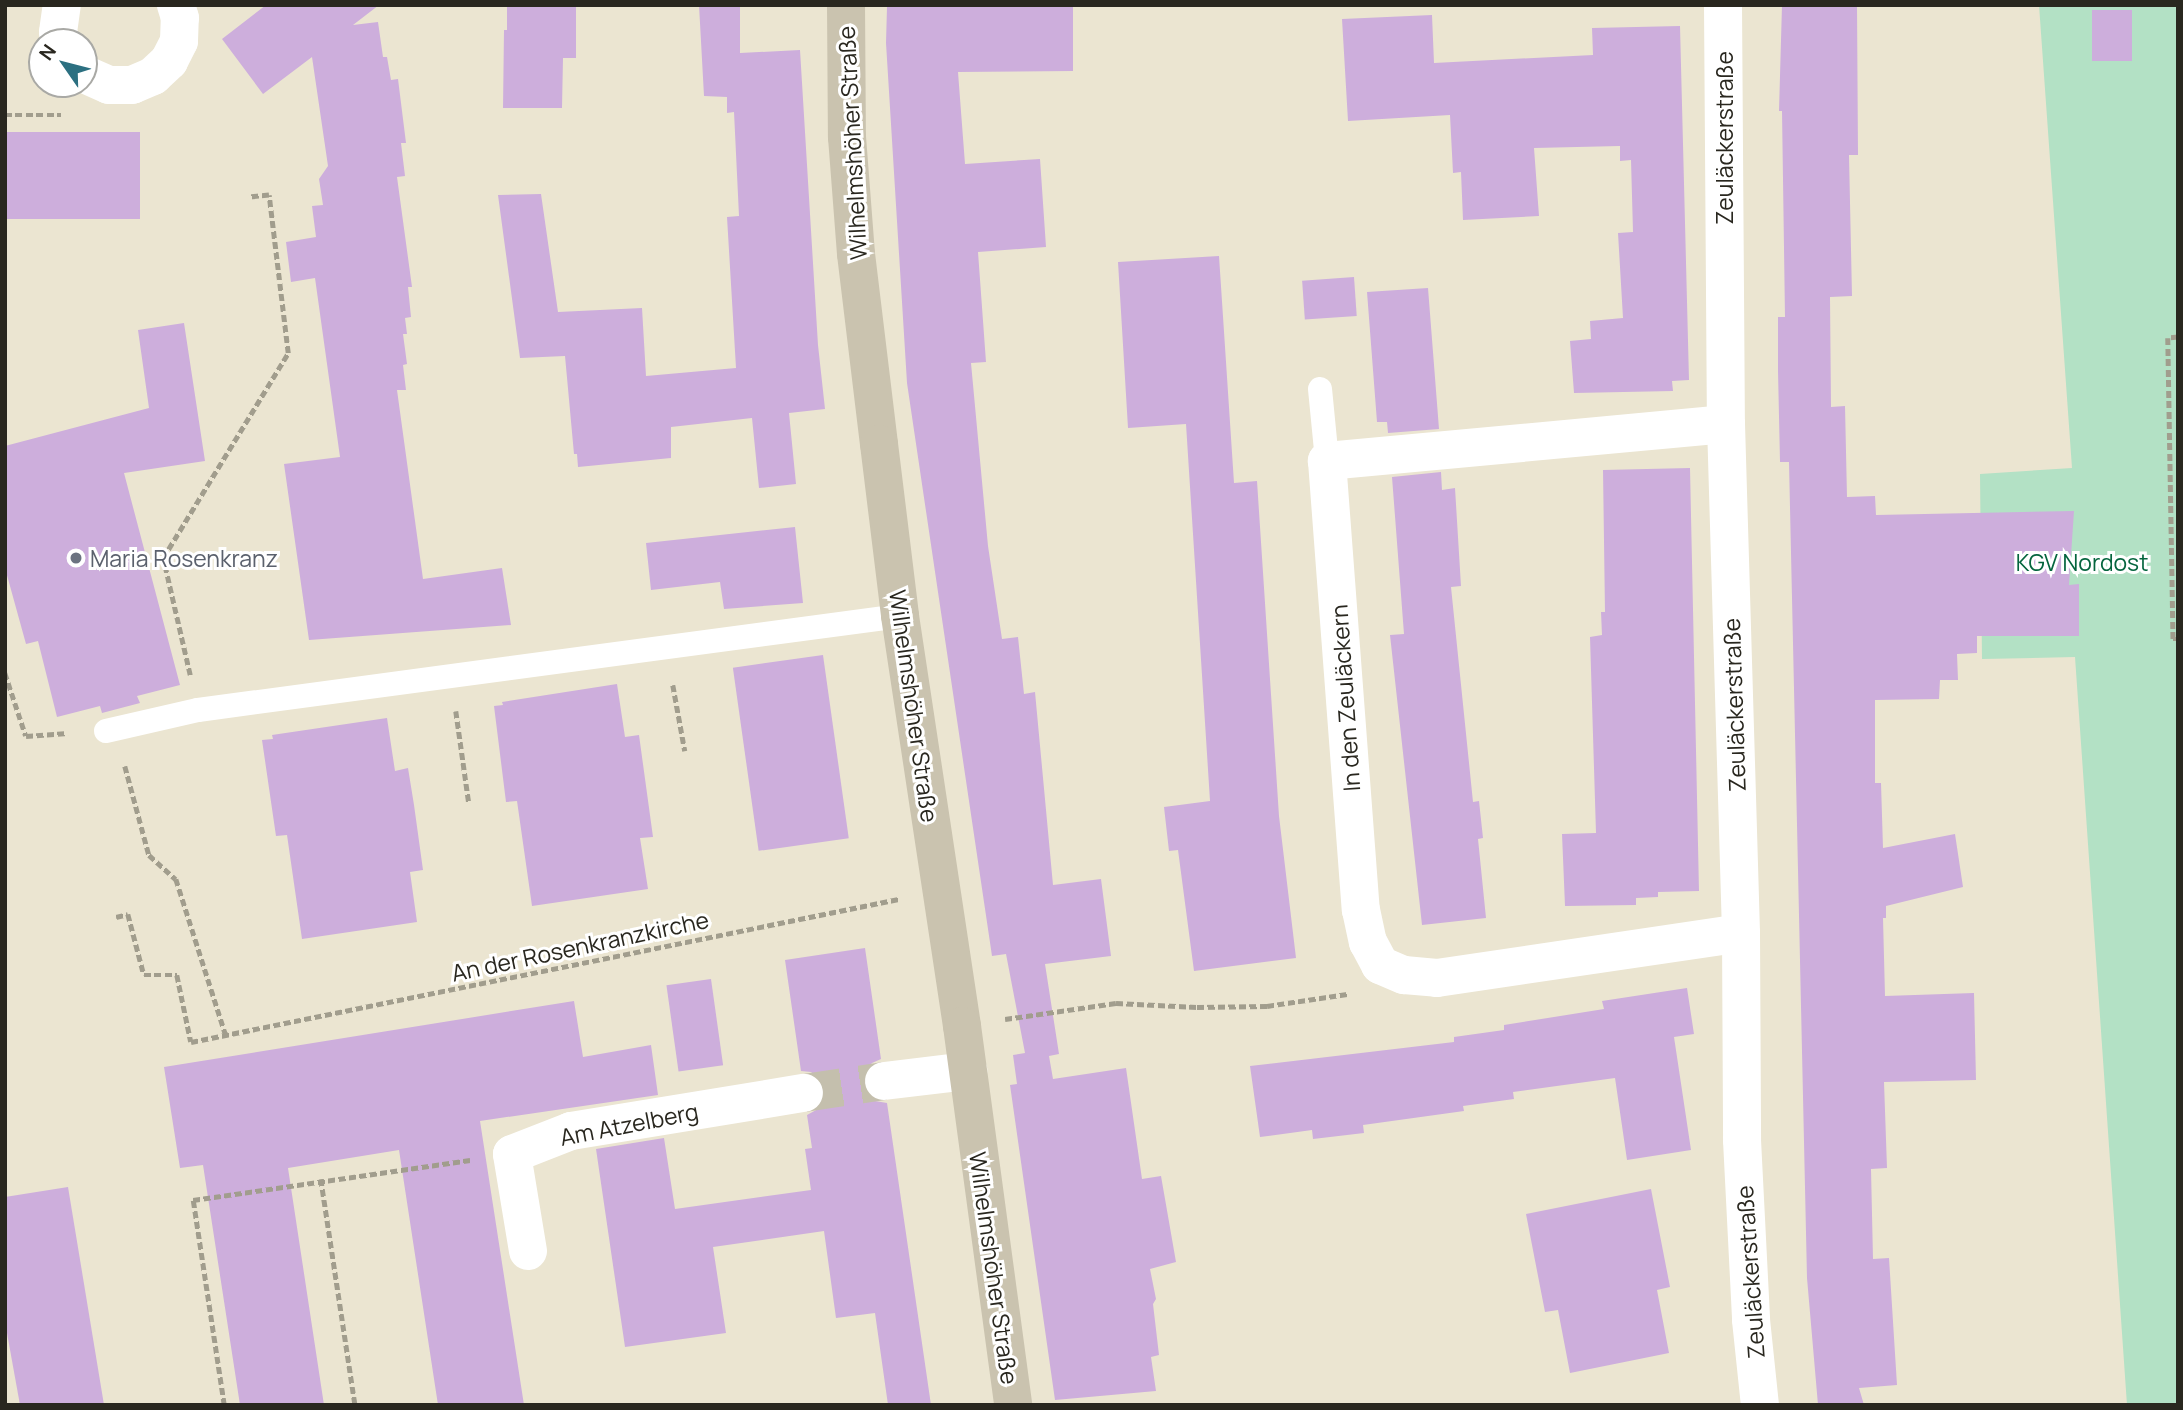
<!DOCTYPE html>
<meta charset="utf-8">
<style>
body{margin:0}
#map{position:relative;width:2183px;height:1410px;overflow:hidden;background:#ebe5d1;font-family:Manrope,sans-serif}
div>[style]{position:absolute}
.green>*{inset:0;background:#b3e1c5}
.building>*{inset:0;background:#cdaedc;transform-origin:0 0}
.minor-tunnel>*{height:38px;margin-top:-19px;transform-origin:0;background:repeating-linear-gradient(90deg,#c4bfad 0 38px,transparent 0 57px)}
.path>*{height:4.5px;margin-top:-2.25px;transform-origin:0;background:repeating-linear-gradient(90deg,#a19d8d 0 7px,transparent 0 10.5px)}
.service>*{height:24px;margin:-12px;padding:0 12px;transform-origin:12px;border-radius:12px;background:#fff}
.minor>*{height:38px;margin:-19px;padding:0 19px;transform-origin:19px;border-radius:19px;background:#fff}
.secondary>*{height:38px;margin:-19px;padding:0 19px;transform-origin:19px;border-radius:19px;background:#cac3af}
.dots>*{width:19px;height:19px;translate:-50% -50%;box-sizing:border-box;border:4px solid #fff;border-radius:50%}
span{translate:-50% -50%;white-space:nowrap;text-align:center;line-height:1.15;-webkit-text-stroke:6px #fff;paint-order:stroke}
.street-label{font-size:23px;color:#29271f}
.worship-label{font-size:23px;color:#5b616d}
.left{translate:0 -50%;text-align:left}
.park-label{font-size:23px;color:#05653e}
.frame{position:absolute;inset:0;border:7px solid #29271f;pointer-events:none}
.north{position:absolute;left:28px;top:28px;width:70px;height:70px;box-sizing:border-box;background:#fff;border:2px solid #a9a9a5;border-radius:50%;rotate:305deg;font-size:19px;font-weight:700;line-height:28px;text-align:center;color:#29271f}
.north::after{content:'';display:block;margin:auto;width:24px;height:32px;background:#2c7081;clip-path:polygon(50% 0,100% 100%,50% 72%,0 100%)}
</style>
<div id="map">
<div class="green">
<i style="clip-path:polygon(2039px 5px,2178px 5px,2178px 1405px,2127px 1405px,2075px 657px,1982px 659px,1980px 474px,2072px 468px)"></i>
</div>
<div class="building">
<i style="clip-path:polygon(266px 5px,379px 5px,353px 25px,378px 22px,383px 57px,387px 57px,391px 80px,398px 79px,406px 143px,401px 143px,405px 176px,397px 177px,412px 287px,408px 287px,411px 317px,405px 318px,407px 334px,403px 334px,407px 364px,403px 365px,406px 390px,397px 390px,423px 579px,502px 568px,511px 625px,309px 640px,284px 464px,340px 457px,315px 278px,291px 282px,286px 242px,316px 237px,312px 206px,323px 205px,319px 179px,328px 166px,312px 57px,263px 94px,222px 39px)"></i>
<i style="clip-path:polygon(507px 5px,576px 5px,576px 58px,563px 58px,562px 108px,503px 108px,504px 30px,507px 30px)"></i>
<i style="clip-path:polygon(699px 5px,740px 5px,740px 53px,800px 50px,818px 345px,825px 409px,789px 413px,796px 484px,759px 488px,752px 418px,671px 427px,671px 458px,578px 467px,577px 454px,574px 454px,565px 356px,520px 358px,498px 195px,541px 194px,558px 312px,642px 308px,646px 376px,736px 368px,727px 217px,739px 216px,734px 112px,727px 113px,727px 97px,704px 96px)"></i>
<i style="clip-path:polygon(1073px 5px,1073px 71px,958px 72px,965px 164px,1040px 159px,1046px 247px,978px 252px,986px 362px,971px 363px,988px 546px,1002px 639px,1018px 637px,1024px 694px,1035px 692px,1053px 885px,1101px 879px,1111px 956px,1045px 964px,1059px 1054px,1049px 1056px,1053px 1079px,1126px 1068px,1142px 1179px,1161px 1176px,1176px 1262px,1150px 1269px,1156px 1299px,1153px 1304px,1159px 1355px,1151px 1357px,1156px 1391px,1055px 1400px,1010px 1085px,1017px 1084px,1013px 1055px,1025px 1053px,1006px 954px,992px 956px,907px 383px,886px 43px,887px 7px)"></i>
<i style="clip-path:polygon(1782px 5px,1857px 5px,1858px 155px,1849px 155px,1852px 296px,1830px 297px,1831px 407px,1845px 406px,1847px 497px,1875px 496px,1876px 515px,2074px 511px,2069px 585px,2079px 584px,2079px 636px,1977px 636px,1977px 653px,1957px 654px,1958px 680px,1940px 680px,1939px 699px,1875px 700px,1875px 783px,1881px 783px,1883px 848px,1955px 834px,1963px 887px,1886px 906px,1886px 918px,1883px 918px,1885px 996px,1974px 993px,1976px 1080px,1884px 1082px,1887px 1168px,1871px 1169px,1873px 1259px,1889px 1258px,1897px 1385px,1859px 1388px,1864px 1405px,1818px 1405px,1807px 1278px,1789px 462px,1780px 462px,1778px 371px,1778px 317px,1785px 317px,1782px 111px,1779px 111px)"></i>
<i style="left:2092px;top:10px;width:40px;height:51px"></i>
<i style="clip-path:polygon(1432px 15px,1434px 63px,1593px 55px,1592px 28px,1680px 26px,1689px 380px,1672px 381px,1673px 391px,1574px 393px,1570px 341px,1591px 339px,1590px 321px,1623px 318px,1618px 233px,1633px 232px,1631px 160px,1620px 161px,1620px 146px,1534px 148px,1539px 216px,1463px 220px,1461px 172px,1453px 173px,1450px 115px,1348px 121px,1342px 19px)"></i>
<i style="left:5px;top:132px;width:135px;height:87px"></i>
<i style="clip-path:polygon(1219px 256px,1234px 483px,1257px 481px,1279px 816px,1296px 958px,1194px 971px,1178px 850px,1169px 851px,1164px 807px,1210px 801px,1186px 424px,1128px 428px,1118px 262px)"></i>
<i style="left:1354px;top:277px;width:39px;height:52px;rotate:86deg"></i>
<i style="clip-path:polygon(1428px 288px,1439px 429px,1388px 433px,1387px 422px,1377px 422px,1367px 292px)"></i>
<i style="clip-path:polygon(184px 323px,205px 461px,124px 473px,180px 685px,137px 696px,140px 703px,102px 713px,100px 706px,57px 717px,38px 641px,26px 644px,5px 568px,5px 446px,149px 408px,138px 330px)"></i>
<i style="clip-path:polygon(1690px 468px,1699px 891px,1658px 892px,1658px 897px,1636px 898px,1636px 905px,1565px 906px,1562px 834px,1596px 833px,1590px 637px,1602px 635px,1601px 612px,1605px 612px,1603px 470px)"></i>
<i style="clip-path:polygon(1441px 472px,1442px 490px,1455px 488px,1461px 586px,1451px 587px,1473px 802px,1479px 801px,1483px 838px,1478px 839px,1486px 918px,1422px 925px,1390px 635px,1404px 634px,1392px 477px)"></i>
<i style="clip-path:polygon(795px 527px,803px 603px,724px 609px,720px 582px,651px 590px,646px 543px)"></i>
<i style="left:823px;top:655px;width:185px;height:91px;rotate:82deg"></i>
<i style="clip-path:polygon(617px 684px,625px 737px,639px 735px,653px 837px,640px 838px,648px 889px,532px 906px,517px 801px,506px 802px,494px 706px,503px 705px,502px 702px)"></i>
<i style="clip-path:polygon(387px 718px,395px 771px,408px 768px,414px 805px,423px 870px,410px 872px,417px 922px,302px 939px,287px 835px,276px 836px,262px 740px,273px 739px,272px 735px)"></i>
<i style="clip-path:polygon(865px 948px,881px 1059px,872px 1063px,864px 1072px,862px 1084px,866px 1094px,875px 1101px,887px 1103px,931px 1405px,888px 1405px,875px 1313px,836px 1318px,824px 1231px,713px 1247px,726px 1333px,625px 1347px,596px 1149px,664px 1138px,675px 1209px,811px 1190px,805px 1149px,812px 1148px,807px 1115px,818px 1109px,825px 1100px,826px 1090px,820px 1079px,811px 1072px,801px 1071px,785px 960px)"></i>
<i style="left:711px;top:979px;width:87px;height:45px;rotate:82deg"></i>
<i style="clip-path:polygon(1687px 988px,1694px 1034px,1674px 1037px,1691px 1150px,1627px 1160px,1615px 1078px,1513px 1092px,1514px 1099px,1463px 1106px,1464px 1111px,1363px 1125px,1364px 1133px,1313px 1139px,1312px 1130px,1260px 1137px,1250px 1066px,1454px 1042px,1454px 1037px,1504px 1030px,1504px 1025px,1604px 1009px,1602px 1001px)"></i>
<i style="clip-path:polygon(574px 1001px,583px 1057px,651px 1045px,658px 1095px,480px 1121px,524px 1405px,438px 1405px,399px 1150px,288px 1168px,324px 1405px,240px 1405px,203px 1165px,180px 1168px,164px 1067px)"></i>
<i style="clip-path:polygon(68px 1187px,104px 1405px,20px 1405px,5px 1322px,5px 1197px)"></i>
<i style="clip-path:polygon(1651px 1189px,1670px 1287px,1657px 1290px,1669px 1353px,1570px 1373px,1558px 1310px,1545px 1312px,1526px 1214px)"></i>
</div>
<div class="minor-tunnel">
<i style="left:804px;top:1093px;width:81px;rotate:-8.5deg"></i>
</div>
<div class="path">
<i style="left:5px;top:115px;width:56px"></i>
<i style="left:2178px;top:337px;width:10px;rotate:174deg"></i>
<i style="left:2168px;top:338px;width:301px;rotate:89deg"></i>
<i style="left:2173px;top:639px;width:5px"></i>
<i style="left:5px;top:673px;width:66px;rotate:71.6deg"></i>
<i style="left:26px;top:736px;width:42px;rotate:-4.1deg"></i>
<i style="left:190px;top:675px;width:120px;rotate:-103deg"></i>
<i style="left:163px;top:558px;width:240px;rotate:-58.6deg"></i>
<i style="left:288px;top:353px;width:159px;rotate:-96.9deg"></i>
<i style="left:269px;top:195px;width:20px;rotate:174deg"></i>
<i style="left:673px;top:685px;width:67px;rotate:79.7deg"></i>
<i style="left:456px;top:711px;width:93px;rotate:82deg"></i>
<i style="left:125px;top:766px;width:92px;rotate:74.9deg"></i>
<i style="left:149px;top:855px;width:36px;rotate:42deg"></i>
<i style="left:176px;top:879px;width:165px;rotate:72.3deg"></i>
<i style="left:116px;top:917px;width:12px;rotate:-14deg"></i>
<i style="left:128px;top:914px;width:63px;rotate:75.3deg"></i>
<i style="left:144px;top:975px;width:33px"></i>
<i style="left:177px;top:975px;width:68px;rotate:78.2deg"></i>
<i style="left:191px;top:1042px;width:722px;rotate:-11.42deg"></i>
<i style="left:1005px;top:1019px;width:112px;rotate:-8.2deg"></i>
<i style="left:1116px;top:1003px;width:81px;rotate:2.8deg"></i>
<i style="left:1197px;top:1007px;width:70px;rotate:-0.8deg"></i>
<i style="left:1267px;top:1006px;width:81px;rotate:-8.5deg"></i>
<i style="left:321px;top:1179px;width:229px;rotate:81.4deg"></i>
<i style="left:224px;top:1405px;width:207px;rotate:-98.6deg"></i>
<i style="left:193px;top:1200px;width:280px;rotate:-8.2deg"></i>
</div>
<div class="service">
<i style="left:1320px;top:389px;width:72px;rotate:84.4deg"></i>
<i style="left:106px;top:731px;width:94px;rotate:-12.9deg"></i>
<i style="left:198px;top:710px;width:708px;rotate:-7.63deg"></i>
</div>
<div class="minor">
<i style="left:1723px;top:5px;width:419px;rotate:89.6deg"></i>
<i style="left:1726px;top:424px;width:509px;rotate:88.31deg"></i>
<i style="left:1741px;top:933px;width:207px;rotate:89.7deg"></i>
<i style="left:1742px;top:1140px;width:180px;rotate:87.1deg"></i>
<i style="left:1751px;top:1320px;width:85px;rotate:84deg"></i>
<i style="left:61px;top:42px;width:10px;rotate:-107deg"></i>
<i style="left:58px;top:32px;width:27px;rotate:-82deg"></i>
<i style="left:84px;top:74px;width:27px;rotate:24deg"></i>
<i style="left:109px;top:85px;width:23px"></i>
<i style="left:132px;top:85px;width:23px;rotate:-23deg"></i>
<i style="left:153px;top:76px;width:22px;rotate:-43deg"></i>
<i style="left:169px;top:61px;width:22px;rotate:-63deg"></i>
<i style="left:179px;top:41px;width:23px;rotate:-88deg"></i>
<i style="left:180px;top:18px;width:14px;rotate:-107deg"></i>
<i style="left:1726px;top:424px;width:401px;rotate:174.7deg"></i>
<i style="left:1327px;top:461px;width:450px;rotate:85.7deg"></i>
<i style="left:1361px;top:910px;width:33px;rotate:78deg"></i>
<i style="left:1368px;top:942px;width:26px;rotate:62deg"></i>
<i style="left:1380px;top:965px;width:26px;rotate:23deg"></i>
<i style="left:1404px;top:975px;width:33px;rotate:5deg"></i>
<i style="left:1437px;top:978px;width:307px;rotate:-8.4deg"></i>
<i style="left:884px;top:1081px;width:85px;rotate:-6.8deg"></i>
<i style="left:528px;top:1251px;width:98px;rotate:-99.4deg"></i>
<i style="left:512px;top:1154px;width:63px;rotate:-21.3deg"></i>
<i style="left:571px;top:1131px;width:236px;rotate:-9.3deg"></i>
</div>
<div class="secondary">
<i style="left:846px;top:5px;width:132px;rotate:89.6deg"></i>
<i style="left:847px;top:137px;width:117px;rotate:85.6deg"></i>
<i style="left:856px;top:254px;width:191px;rotate:83.1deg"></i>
<i style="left:879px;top:444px;width:173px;rotate:83deg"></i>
<i style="left:900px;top:616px;width:415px;rotate:81.4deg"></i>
<i style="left:962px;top:1026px;width:382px;rotate:82.3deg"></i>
</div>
<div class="dots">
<i style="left:76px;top:558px;background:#6b7280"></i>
</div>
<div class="street-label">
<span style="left:1724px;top:138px;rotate:-90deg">Zeuläckerstraße</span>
<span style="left:852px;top:143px;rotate:-93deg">Wilhelmshöher Straße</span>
<span style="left:1345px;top:698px;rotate:-94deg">In den Zeuläckern</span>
<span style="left:1734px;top:705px;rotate:-92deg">Zeuläckerstraße</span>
<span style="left:914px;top:706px;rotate:82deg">Wilhelmshöher Straße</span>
<span style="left:580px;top:946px;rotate:-12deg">An der Rosenkranzkirche</span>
<span style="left:629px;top:1124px;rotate:-11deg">Am Atzelberg</span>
<span style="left:994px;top:1268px;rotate:82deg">Wilhelmshöher Straße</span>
<span style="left:1750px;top:1272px;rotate:-94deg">Zeuläckerstraße</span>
</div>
<div class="worship-label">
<span class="left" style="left:90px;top:558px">Maria Rosenkranz</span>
</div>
<div class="park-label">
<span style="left:2082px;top:562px">KGV Nordost</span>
</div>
<div class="frame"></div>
<div class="north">N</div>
</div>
